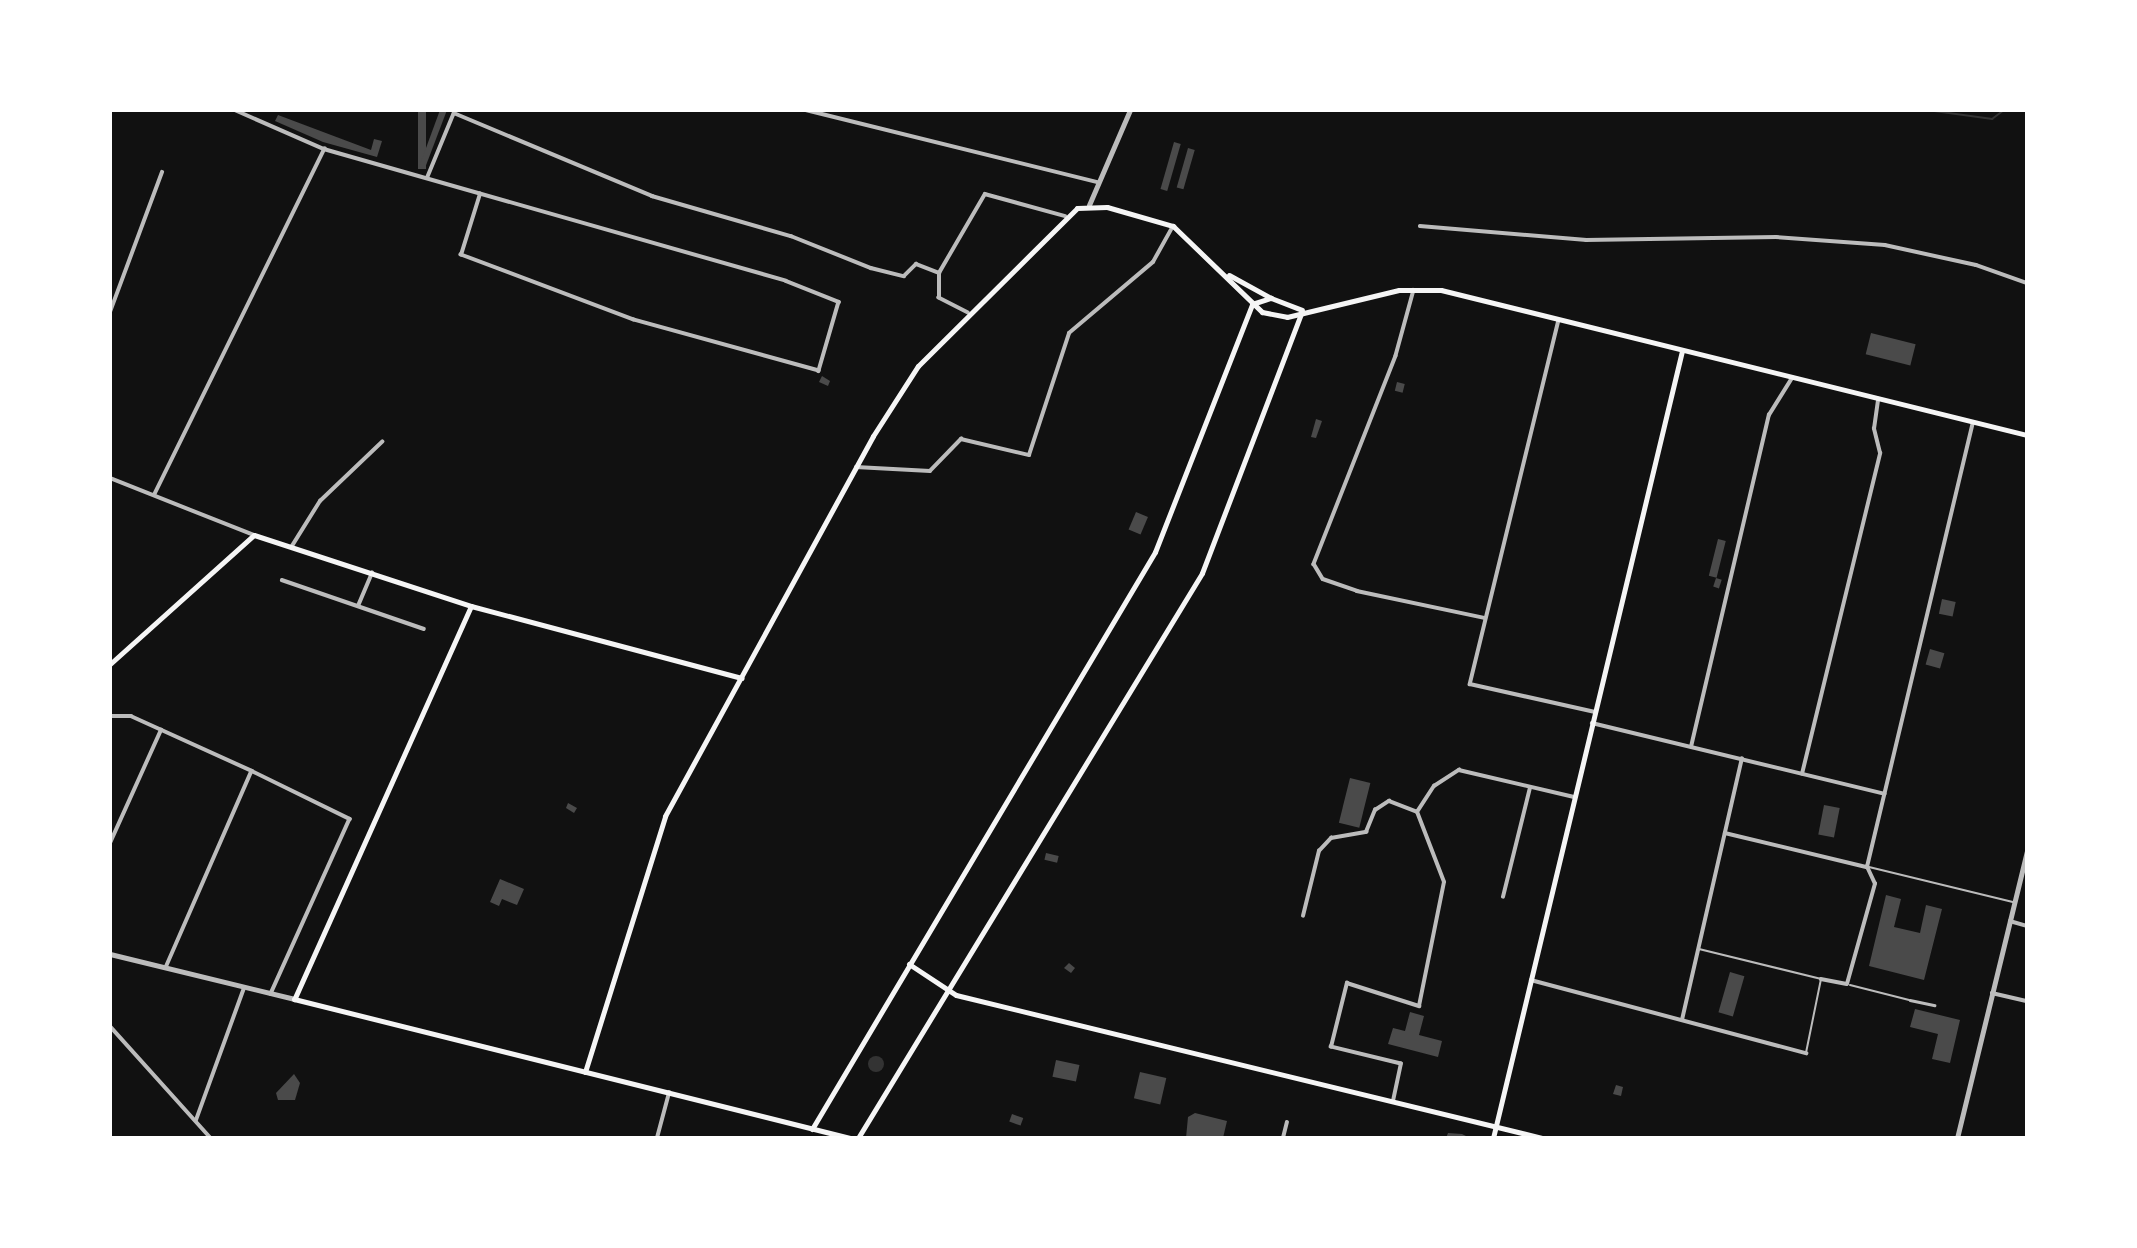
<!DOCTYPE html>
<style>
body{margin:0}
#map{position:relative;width:2137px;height:1248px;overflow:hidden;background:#111;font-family:"Noto Sans",sans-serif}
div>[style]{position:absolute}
.water>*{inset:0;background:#333}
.round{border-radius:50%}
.stream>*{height:2px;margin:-1px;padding:0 1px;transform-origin:1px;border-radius:1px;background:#333}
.building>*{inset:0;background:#4a4a4a;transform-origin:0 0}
.service>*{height:2px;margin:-1px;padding:0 1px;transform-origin:1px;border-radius:1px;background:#bcbcbc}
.pedestrian>*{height:2.5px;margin:-1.25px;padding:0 1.25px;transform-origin:1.25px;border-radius:1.25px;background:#bcbcbc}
.minor>*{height:3.5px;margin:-1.75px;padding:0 1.75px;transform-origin:1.75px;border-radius:1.75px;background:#bcbcbc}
.tertiary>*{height:5px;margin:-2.5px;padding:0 2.5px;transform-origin:2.5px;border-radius:2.5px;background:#bcbcbc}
.secondary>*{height:5px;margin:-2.5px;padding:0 2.5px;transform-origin:2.5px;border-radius:2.5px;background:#f5f5f5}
span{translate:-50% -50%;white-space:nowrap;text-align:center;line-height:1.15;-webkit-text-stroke:5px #fff;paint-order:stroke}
.frame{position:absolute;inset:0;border:112px solid #fff;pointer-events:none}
</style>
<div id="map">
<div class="water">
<i class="round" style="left:868px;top:1056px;width:16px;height:16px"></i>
</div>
<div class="stream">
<i style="left:1927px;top:110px;width:66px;rotate:7.9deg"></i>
<i style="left:1992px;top:119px;width:15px;rotate:-37deg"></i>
</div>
<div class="building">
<i style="left:418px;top:110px;width:8px;height:59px"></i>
<i style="clip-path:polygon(440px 110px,447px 110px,425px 168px,419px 167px)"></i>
<i style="clip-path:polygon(278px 115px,371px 150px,374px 139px,382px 141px,377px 157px,323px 142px,275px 121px)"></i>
<i style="left:1174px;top:142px;width:7px;height:49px;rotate:16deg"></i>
<i style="left:1188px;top:148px;width:7px;height:41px;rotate:16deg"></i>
<i style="left:1871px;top:333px;width:46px;height:22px;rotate:14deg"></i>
<i style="clip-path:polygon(822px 376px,830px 381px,828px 386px,819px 382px)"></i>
<i style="left:1397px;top:382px;width:8px;height:9px;rotate:14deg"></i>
<i style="clip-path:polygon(1316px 419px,1322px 421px,1316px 438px,1311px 437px)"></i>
<i style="left:1136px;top:512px;width:13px;height:19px;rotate:23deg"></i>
<i style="left:1718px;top:539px;width:8px;height:38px;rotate:14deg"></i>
<i style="left:1716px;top:578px;width:6px;height:9px;rotate:18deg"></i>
<i style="left:1942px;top:599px;width:14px;height:15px;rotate:12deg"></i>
<i style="left:1930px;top:649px;width:15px;height:16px;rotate:16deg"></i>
<i style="left:1350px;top:778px;width:21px;height:46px;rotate:14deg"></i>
<i style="clip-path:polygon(568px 803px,577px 808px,574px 813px,566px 808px)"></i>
<i style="left:1824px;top:805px;width:16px;height:30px;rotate:11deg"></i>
<i style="left:1046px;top:853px;width:13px;height:7px;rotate:13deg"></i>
<i style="clip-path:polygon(500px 879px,524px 889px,517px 905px,502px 899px,499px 906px,490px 902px)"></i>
<i style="clip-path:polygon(1886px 895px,1901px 899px,1894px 927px,1920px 933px,1926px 905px,1942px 909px,1924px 980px,1869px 966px)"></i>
<i style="clip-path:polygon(1069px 963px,1075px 968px,1071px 973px,1064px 968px)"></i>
<i style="left:1730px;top:972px;width:15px;height:42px;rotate:16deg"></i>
<i style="clip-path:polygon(1915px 1009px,1960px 1020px,1950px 1063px,1932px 1059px,1938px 1034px,1910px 1027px)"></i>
<i style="clip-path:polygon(1410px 1012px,1424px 1016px,1419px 1035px,1442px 1041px,1438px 1057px,1388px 1044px,1393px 1028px,1405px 1031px)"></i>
<i style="left:1056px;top:1060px;width:24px;height:17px;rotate:12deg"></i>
<i style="left:1140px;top:1072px;width:27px;height:27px;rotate:13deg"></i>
<i style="clip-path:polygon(294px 1074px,300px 1083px,295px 1100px,278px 1100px,276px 1093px)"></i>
<i style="clip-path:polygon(1616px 1085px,1623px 1087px,1621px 1096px,1613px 1094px)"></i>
<i style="clip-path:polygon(1195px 1113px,1227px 1121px,1223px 1138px,1186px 1138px,1188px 1117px)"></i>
<i style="left:1012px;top:1114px;width:12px;height:8px;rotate:20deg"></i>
<i style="clip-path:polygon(1448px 1133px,1462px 1134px,1470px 1138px,1446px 1138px)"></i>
</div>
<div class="service">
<i style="left:1869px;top:867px;width:148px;rotate:13.7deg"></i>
<i style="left:1699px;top:949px;width:126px;rotate:13.8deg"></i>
<i style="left:1821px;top:979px;width:76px;rotate:101.5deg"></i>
<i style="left:1850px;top:985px;width:61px;rotate:14.3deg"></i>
</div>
<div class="pedestrian">
<i style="left:1910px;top:1000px;width:25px;rotate:12deg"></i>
</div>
<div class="minor">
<i style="left:235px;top:110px;width:97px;rotate:23.7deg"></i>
<i style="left:324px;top:149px;width:480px;rotate:15.9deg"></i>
<i style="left:786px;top:281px;width:57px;rotate:21.6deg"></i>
<i style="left:839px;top:302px;width:72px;rotate:106.2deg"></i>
<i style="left:819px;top:371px;width:192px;rotate:-164.6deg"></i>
<i style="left:634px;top:320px;width:185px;rotate:-159.4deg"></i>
<i style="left:461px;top:255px;width:64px;rotate:-72.7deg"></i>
<i style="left:806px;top:110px;width:301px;rotate:13.9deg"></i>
<i style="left:454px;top:113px;width:215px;rotate:22.7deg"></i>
<i style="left:652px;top:196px;width:145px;rotate:16.1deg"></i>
<i style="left:791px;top:236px;width:86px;rotate:21.8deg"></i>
<i style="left:871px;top:268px;width:34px;rotate:14deg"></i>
<i style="left:904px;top:276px;width:17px;rotate:-45deg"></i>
<i style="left:916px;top:264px;width:25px;rotate:21deg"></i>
<i style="left:427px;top:178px;width:74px;rotate:-67.6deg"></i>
<i style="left:1420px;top:226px;width:167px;rotate:4.8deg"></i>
<i style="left:1586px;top:240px;width:190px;rotate:-0.9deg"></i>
<i style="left:1776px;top:237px;width:109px;rotate:4.2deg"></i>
<i style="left:1885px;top:245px;width:93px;rotate:12.4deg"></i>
<i style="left:1976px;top:265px;width:54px;rotate:19.4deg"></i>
<i style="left:1414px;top:290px;width:68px;rotate:105.3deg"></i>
<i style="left:1396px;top:356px;width:224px;rotate:111.5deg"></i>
<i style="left:1314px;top:564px;width:17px;rotate:59deg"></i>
<i style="left:1323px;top:579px;width:36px;rotate:19deg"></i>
<i style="left:1357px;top:591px;width:131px;rotate:11.9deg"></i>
<i style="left:110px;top:312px;width:149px;rotate:-69.6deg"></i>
<i style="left:968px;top:313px;width:33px;rotate:-153deg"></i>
<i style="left:939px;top:298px;width:25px;rotate:-90deg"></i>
<i style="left:939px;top:273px;width:91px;rotate:-59.8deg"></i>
<i style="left:985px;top:194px;width:83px;rotate:15.4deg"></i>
<i style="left:1559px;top:320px;width:375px;rotate:103.7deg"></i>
<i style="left:1470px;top:684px;width:128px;rotate:12.6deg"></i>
<i style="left:856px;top:467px;width:74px;rotate:3.1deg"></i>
<i style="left:930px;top:471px;width:45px;rotate:-45.9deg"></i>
<i style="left:961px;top:439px;width:70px;rotate:13.2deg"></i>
<i style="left:1029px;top:455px;width:128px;rotate:-71.8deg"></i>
<i style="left:1069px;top:333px;width:110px;rotate:-40.2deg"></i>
<i style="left:1153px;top:262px;width:41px;rotate:-60.9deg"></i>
<i style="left:110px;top:478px;width:155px;rotate:21.6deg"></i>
<i style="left:154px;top:495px;width:386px;rotate:-63.8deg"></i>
<i style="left:292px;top:546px;width:53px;rotate:-58.1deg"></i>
<i style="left:320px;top:501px;width:86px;rotate:-43.6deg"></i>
<i style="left:282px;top:580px;width:150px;rotate:19deg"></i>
<i style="left:358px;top:606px;width:36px;rotate:-67deg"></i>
<i style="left:110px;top:716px;width:21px"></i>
<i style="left:131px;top:716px;width:133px;rotate:24.4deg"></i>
<i style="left:252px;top:771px;width:213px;rotate:113.6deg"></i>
<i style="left:1592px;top:723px;width:301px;rotate:13.6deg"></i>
<i style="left:1691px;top:747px;width:341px;rotate:-76.8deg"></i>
<i style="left:1769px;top:415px;width:44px;rotate:-58.1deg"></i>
<i style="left:252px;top:771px;width:109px;rotate:26.1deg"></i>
<i style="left:350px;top:819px;width:192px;rotate:114.3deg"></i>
<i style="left:1802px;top:774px;width:330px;rotate:-76.3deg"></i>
<i style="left:1880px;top:453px;width:25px;rotate:-104deg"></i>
<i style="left:1874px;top:429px;width:30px;rotate:-82deg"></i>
<i style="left:1725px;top:833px;width:146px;rotate:13.5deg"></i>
<i style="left:110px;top:843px;width:124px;rotate:-65.7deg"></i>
<i style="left:1867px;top:867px;width:457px;rotate:-76.6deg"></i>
<i style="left:1503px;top:897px;width:112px;rotate:-76.1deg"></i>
<i style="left:1303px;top:916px;width:67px;rotate:-76.2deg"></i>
<i style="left:1319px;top:851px;width:18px;rotate:-47deg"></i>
<i style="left:1331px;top:838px;width:36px;rotate:-10deg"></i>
<i style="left:1366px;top:832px;width:24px;rotate:-68deg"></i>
<i style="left:1375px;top:810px;width:17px;rotate:-33deg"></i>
<i style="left:1389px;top:801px;width:30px;rotate:21deg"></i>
<i style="left:2010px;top:921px;width:18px;rotate:16deg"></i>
<i style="left:1821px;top:979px;width:26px;rotate:11deg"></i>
<i style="left:1847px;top:984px;width:104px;rotate:-74.4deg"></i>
<i style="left:1875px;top:884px;width:19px;rotate:-115deg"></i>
<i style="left:1531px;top:980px;width:285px;rotate:14.9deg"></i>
<i style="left:1992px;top:993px;width:36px;rotate:13deg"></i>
<i style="left:1682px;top:1020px;width:268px;rotate:-77.1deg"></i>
<i style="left:110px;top:1026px;width:151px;rotate:48deg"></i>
<i style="left:1393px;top:1101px;width:38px;rotate:-78deg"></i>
<i style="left:1401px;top:1064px;width:72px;rotate:-166.3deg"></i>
<i style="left:1331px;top:1047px;width:66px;rotate:-76deg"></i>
<i style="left:1347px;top:983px;width:76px;rotate:17.7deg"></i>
<i style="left:1419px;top:1006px;width:126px;rotate:-78.6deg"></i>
<i style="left:1444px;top:882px;width:75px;rotate:-111.1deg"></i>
<i style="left:1417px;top:812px;width:31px;rotate:-57deg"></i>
<i style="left:1434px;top:786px;width:30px;rotate:-33deg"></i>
<i style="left:1459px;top:770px;width:118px;rotate:13.2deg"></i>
<i style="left:196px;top:1120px;width:140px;rotate:-70deg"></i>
<i style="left:657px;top:1138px;width:47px;rotate:-75.1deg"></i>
<i style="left:1283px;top:1138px;width:16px;rotate:-76deg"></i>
</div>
<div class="tertiary">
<i style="left:1089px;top:205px;width:103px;rotate:-66.7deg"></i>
<i style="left:110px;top:954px;width:189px;rotate:13.7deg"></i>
<i style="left:1957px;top:1138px;width:295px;rotate:-76.3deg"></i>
</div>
<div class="secondary">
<i style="left:1229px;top:275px;width:48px;rotate:28.7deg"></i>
<i style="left:1252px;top:304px;width:20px;rotate:-18deg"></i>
<i style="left:1271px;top:298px;width:33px;rotate:21deg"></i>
<i style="left:471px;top:606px;width:431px;rotate:114.2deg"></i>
<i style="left:294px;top:999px;width:573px;rotate:14.04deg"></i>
<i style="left:110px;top:664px;width:193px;rotate:-41.9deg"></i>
<i style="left:254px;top:535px;width:228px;rotate:18.1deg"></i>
<i style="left:471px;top:606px;width:280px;rotate:14.9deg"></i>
<i style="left:909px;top:964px;width:56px;rotate:33.4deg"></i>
<i style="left:956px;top:995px;width:603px;rotate:13.71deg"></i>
<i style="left:585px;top:1072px;width:268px;rotate:-72.6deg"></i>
<i style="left:665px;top:816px;width:433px;rotate:-61.3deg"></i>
<i style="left:873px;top:436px;width:83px;rotate:-57.3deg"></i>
<i style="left:918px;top:366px;width:224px;rotate:-44.8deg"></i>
<i style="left:1077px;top:208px;width:30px;rotate:-2deg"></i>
<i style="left:1107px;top:207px;width:69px;rotate:16.1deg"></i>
<i style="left:1173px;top:226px;width:124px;rotate:44deg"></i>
<i style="left:1262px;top:312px;width:25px;rotate:11deg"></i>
<i style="left:1287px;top:317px;width:115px;rotate:-13.6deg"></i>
<i style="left:1399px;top:290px;width:42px"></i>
<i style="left:1441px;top:290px;width:604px;rotate:13.9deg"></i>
<i style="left:812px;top:1129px;width:671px;rotate:-59.27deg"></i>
<i style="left:1155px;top:552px;width:266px;rotate:-68.6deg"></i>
<i style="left:858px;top:1138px;width:661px;rotate:-58.66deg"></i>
<i style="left:1202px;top:573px;width:280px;rotate:-69.1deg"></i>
<i style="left:1493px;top:1138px;width:809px;rotate:-76.5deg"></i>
</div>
<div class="frame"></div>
</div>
